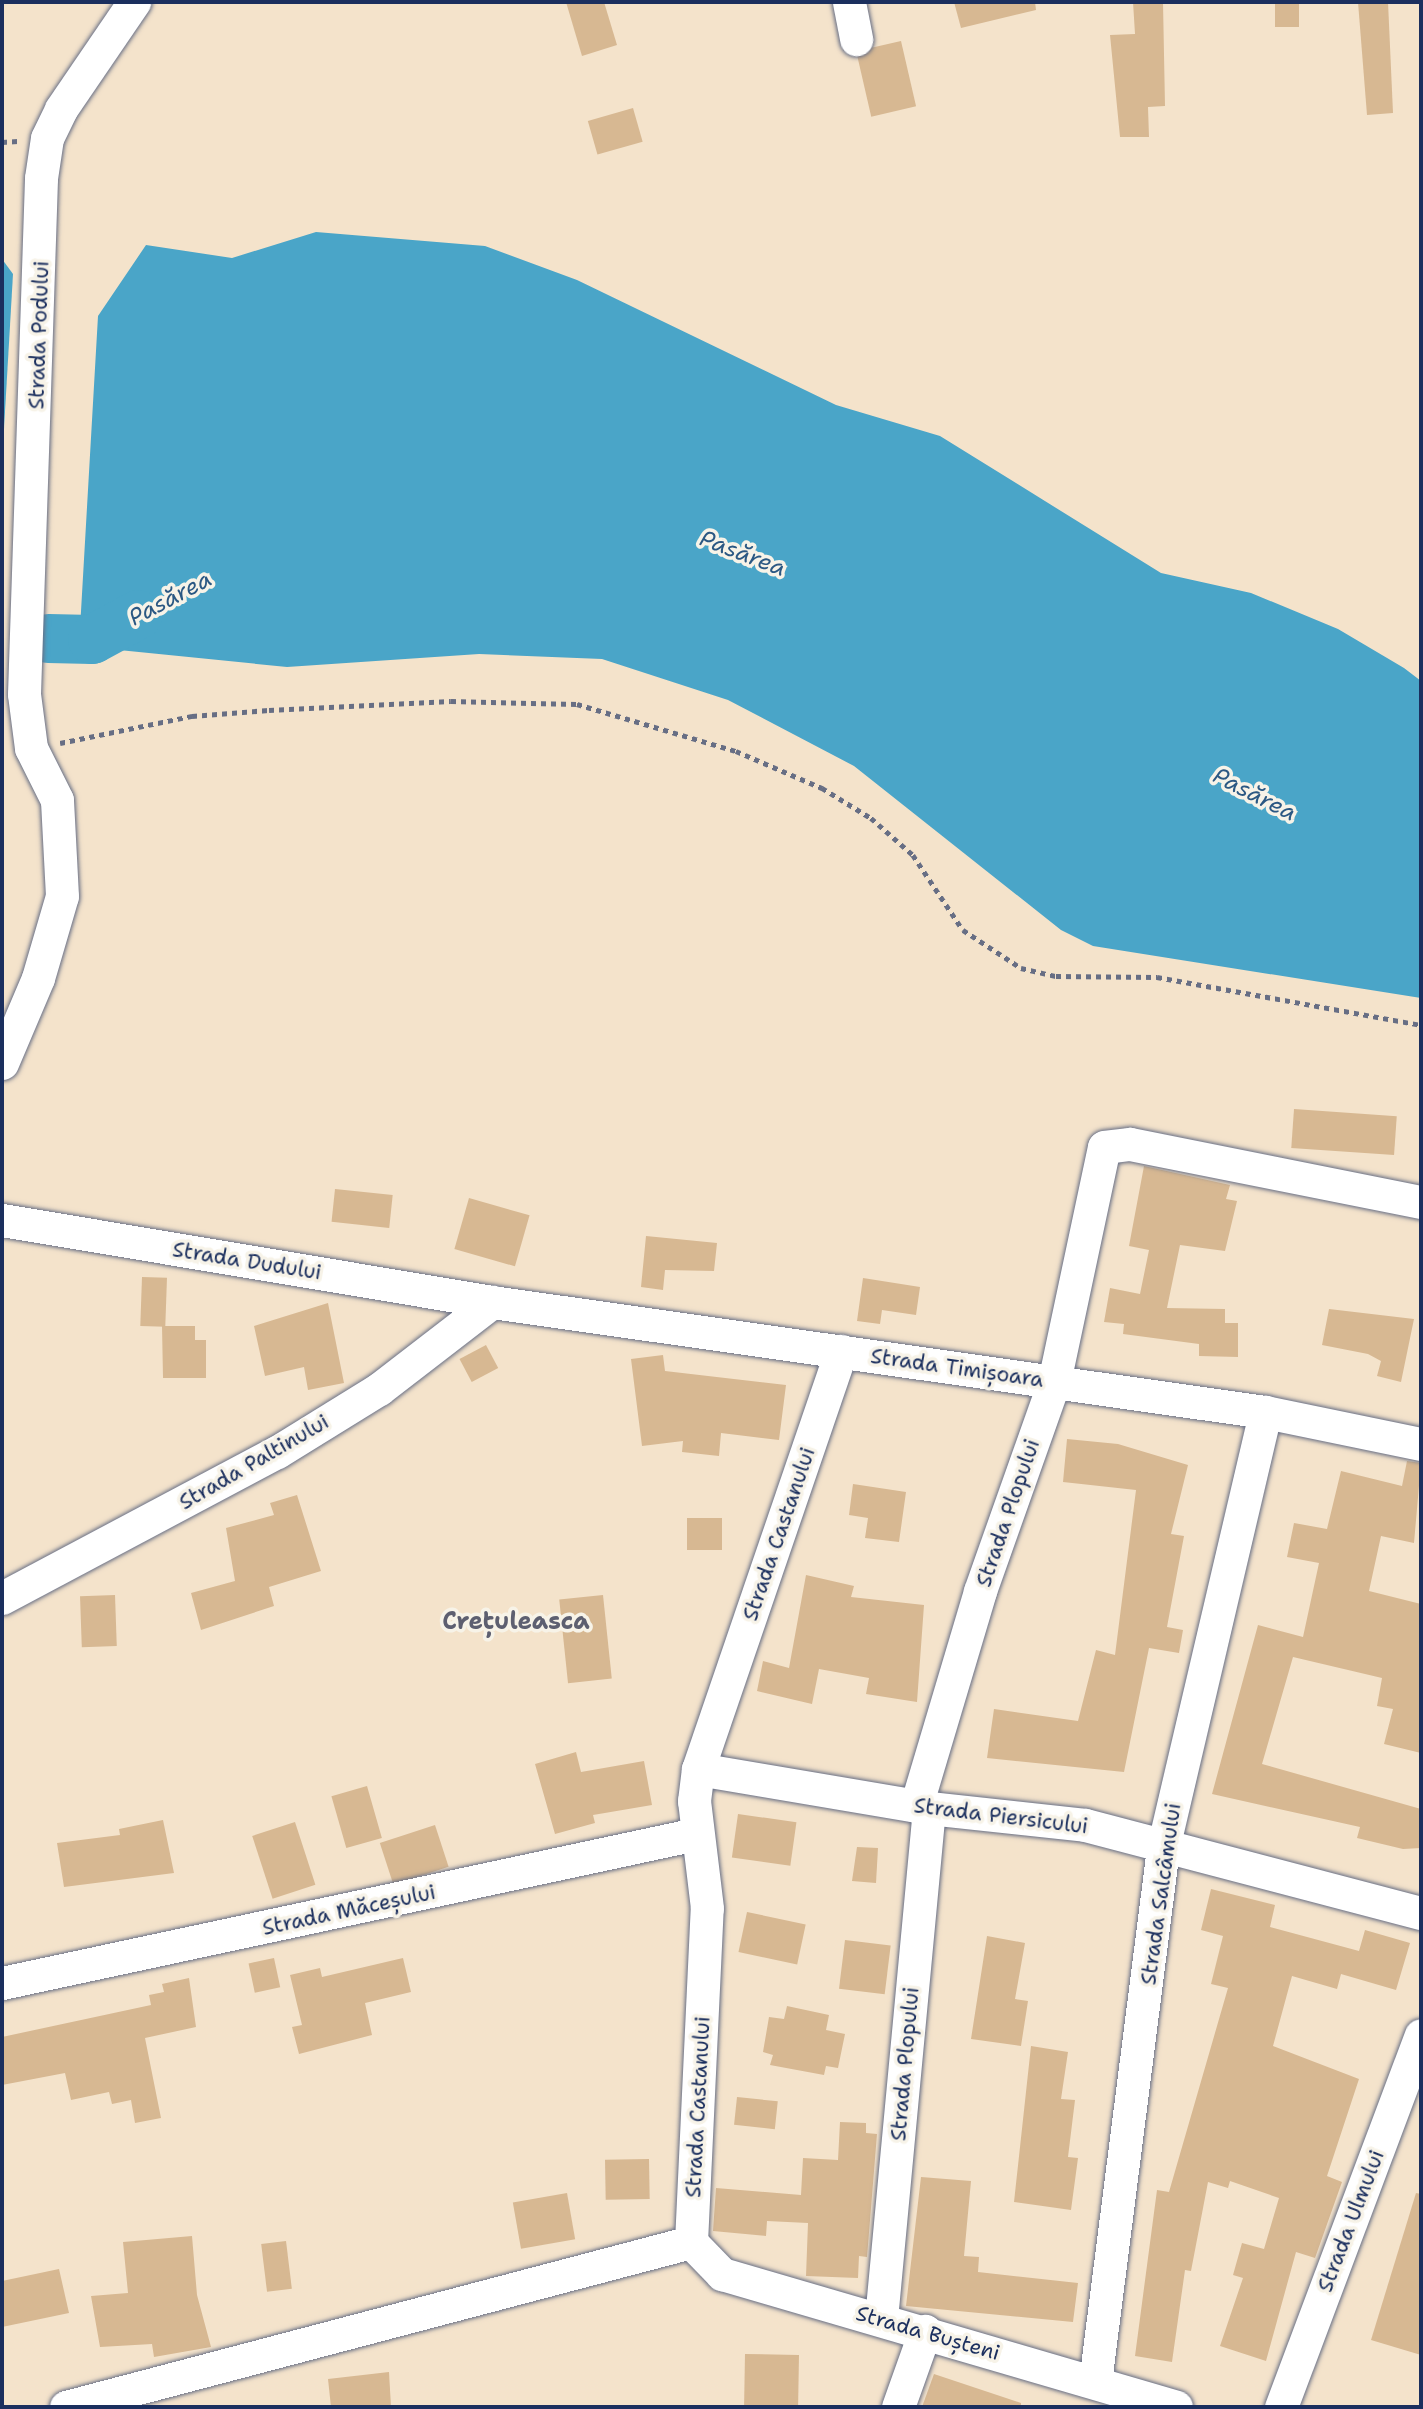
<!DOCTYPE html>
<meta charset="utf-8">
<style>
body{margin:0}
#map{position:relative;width:1423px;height:2409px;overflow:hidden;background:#f4e3cb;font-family:"Shantell Sans",sans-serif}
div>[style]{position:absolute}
.water>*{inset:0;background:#4aa5c8}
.river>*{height:49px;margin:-24.5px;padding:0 24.5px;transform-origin:24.5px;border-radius:24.5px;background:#4aa5c8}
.building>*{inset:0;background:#d7b892;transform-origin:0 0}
.path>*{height:4.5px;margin-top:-2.25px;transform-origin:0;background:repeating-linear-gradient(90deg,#676e84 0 5px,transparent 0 10px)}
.roads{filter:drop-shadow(0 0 2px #676e84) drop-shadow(0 0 2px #676e84)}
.minor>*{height:33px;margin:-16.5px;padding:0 16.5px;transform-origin:16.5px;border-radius:16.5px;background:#fff}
span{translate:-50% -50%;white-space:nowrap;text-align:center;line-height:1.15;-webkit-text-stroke:7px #f7f3e8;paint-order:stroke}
.street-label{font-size:21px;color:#1b2f5e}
.water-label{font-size:23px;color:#2b5883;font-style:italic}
.quarter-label{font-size:24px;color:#5d5f70;font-weight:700}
.frame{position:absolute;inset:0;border:4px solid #1b2f5e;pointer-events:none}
</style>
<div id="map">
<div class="water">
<i style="clip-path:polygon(316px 232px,485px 246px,577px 280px,836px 405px,940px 436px,1161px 573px,1251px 593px,1338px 629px,1404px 668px,1421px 681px,1421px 998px,1093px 946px,1061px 930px,854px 766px,728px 700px,602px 659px,479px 654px,287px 667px,79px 646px,98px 316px,146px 245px,232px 258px)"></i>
<i style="clip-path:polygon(2px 259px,13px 274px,2px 463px)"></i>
</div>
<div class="river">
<i style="left:48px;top:638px;width:44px;rotate:1.3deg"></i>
<i style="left:92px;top:639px;width:52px;rotate:-28.5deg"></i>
</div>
<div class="building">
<i style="clip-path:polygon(566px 2px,604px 2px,617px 45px,582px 56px)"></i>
<i style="clip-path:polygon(954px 2px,1035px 2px,1036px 10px,961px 28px)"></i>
<i style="clip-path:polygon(1133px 2px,1163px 2px,1165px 106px,1148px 107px,1149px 137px,1120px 137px,1110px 35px,1135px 34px)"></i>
<i style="left:1275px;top:2px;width:24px;height:25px"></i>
<i style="clip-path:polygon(1358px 2px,1388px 2px,1393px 113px,1367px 115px)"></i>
<i style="left:901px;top:41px;width:67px;height:46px;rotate:77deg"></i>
<i style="left:633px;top:108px;width:35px;height:47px;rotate:74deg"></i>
<i style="left:1294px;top:1109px;width:103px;height:39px;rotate:4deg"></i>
<i style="clip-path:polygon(1144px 1166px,1230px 1185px,1226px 1199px,1237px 1201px,1225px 1251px,1180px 1245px,1167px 1308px,1225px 1309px,1225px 1323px,1238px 1323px,1238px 1357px,1199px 1356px,1199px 1344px,1123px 1334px,1124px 1324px,1104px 1322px,1110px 1288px,1140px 1294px,1149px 1250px,1129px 1246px)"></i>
<i style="left:335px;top:1189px;width:58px;height:33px;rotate:6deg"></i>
<i style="left:469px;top:1198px;width:63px;height:53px;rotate:16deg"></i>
<i style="clip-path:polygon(646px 1236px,717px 1243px,714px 1271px,665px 1270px,663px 1290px,641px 1287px)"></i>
<i style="left:142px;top:1277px;width:25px;height:49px;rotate:2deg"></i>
<i style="clip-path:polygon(863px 1278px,920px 1287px,916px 1315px,882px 1310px,880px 1324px,857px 1321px)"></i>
<i style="clip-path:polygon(328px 1303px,344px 1383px,308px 1390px,304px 1367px,265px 1376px,254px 1326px)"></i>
<i style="clip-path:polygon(1329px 1309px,1414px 1319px,1401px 1382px,1377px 1376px,1381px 1361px,1368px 1354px,1322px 1345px)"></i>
<i style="clip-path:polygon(162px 1326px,195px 1326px,195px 1340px,206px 1340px,206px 1378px,163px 1378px)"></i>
<i style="left:486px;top:1345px;width:26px;height:30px;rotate:62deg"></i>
<i style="clip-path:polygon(663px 1355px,665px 1371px,786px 1385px,779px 1440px,721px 1433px,719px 1456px,682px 1452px,683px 1441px,642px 1446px,631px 1359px)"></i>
<i style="clip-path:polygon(1067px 1439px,1118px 1444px,1188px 1465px,1171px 1534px,1184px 1536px,1167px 1627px,1183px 1630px,1179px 1653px,1149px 1648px,1124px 1772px,987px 1758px,994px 1709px,1078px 1721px,1096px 1650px,1115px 1655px,1136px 1490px,1063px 1482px)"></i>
<i style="clip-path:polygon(1407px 1461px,1421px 1463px,1414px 1543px,1381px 1536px,1369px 1591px,1421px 1604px,1421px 1753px,1384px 1744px,1393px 1709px,1377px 1706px,1382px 1678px,1293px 1657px,1262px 1764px,1421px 1809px,1421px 1848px,1403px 1849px,1357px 1838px,1360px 1827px,1212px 1794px,1258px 1625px,1303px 1637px,1319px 1563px,1287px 1557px,1294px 1523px,1327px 1529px,1341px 1471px,1402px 1486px)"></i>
<i style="clip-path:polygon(853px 1484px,906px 1492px,899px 1542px,865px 1538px,868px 1518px,849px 1515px)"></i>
<i style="clip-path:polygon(297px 1495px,321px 1571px,269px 1587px,274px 1606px,201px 1630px,191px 1593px,235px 1581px,226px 1528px,274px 1515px,270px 1503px)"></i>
<i style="left:687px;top:1518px;width:35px;height:32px"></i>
<i style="clip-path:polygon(806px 1575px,854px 1586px,851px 1597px,924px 1605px,917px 1702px,866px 1694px,869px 1678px,819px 1669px,812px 1704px,757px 1691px,763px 1661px,789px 1668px)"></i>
<i style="left:115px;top:1595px;width:51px;height:35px;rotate:88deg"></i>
<i style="left:603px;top:1595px;width:84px;height:44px;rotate:84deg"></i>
<i style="clip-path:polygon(576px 1752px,581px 1772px,644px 1761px,652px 1805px,593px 1815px,595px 1823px,555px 1834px,535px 1764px)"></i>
<i style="left:367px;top:1786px;width:54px;height:37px;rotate:74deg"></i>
<i style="left:738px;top:1814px;width:59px;height:44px;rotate:8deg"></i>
<i style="clip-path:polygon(163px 1820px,174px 1873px,64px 1887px,57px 1843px,120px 1835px,119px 1829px)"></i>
<i style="left:295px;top:1822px;width:66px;height:45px;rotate:72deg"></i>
<i style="left:435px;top:1825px;width:44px;height:58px;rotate:72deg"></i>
<i style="clip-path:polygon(857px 1847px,878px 1848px,876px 1883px,852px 1881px)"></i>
<i style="clip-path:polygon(1211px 1889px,1275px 1905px,1270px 1927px,1359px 1951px,1365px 1930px,1410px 1943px,1396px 1990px,1341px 1974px,1337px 1989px,1292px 1976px,1273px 2046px,1359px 2079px,1327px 2176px,1342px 2182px,1315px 2258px,1296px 2252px,1266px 2361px,1220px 2346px,1243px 2278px,1233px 2275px,1242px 2243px,1264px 2249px,1279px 2198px,1230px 2181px,1228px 2188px,1208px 2182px,1191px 2271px,1185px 2270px,1172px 2362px,1135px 2356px,1157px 2190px,1169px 2192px,1228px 1988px,1211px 1984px,1223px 1936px,1201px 1930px)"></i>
<i style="left:747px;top:1912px;width:60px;height:41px;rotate:12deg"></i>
<i style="clip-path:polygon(987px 1936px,1025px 1943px,1015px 1999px,1028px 2001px,1021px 2046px,971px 2039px)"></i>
<i style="left:845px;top:1940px;width:46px;height:49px;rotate:7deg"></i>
<i style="left:274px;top:1958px;width:30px;height:26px;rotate:78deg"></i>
<i style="clip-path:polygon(403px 1958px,411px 1992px,365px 2003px,372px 2035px,299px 2054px,292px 2027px,302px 2025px,290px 1975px,320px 1968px,322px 1977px)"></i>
<i style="clip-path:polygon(189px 1978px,196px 2027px,145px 2038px,161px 2118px,135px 2123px,131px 2100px,112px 2104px,109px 2092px,71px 2100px,65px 2073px,2px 2085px,2px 2037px,151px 2005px,149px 1995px,164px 1992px,162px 1984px)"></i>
<i style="clip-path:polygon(787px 2006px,829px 2015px,826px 2030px,845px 2034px,838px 2068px,826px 2066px,824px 2075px,770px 2065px,773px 2055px,763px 2052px,769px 2017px,784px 2019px)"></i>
<i style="clip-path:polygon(1031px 2046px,1068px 2052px,1061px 2099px,1075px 2100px,1068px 2157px,1078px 2158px,1071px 2210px,1014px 2202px)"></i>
<i style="left:737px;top:2097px;width:41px;height:28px;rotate:6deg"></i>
<i style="clip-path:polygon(840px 2122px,866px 2123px,866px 2133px,877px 2134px,867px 2257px,859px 2256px,858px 2278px,806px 2276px,808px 2223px,767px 2221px,766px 2236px,713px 2231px,716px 2188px,801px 2195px,803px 2158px,838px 2160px)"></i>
<i style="left:649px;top:2159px;width:40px;height:44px;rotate:89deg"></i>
<i style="clip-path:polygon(921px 2177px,971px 2181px,964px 2256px,979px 2257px,978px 2272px,1078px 2283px,1073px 2322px,906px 2306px)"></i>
<i style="left:567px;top:2193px;width:47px;height:55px;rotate:80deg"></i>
<i style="clip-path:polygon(1416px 2193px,1421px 2194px,1421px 2355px,1371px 2340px)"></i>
<i style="clip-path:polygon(192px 2236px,197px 2295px,211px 2347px,154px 2357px,152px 2344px,100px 2347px,91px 2296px,128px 2293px,123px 2242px)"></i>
<i style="left:286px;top:2241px;width:48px;height:25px;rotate:83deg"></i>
<i style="clip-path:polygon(59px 2269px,69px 2313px,2px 2327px,2px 2281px)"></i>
<i style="left:745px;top:2354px;width:54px;height:53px;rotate:1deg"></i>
<i style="clip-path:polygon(389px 2372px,391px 2407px,331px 2407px,328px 2379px)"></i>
<i style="clip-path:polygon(934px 2374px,1021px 2403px,1021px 2407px,922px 2407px)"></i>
</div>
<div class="path">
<i style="left:2px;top:142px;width:16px;rotate:-4deg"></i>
<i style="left:60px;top:743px;width:135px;rotate:-11.6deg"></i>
<i style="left:192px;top:716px;width:77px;rotate:-4.5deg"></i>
<i style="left:269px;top:710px;width:182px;rotate:-2.8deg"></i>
<i style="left:451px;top:701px;width:126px;rotate:1.4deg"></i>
<i style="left:577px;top:704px;width:166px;rotate:16.5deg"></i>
<i style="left:736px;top:751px;width:94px;rotate:23.3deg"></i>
<i style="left:822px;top:788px;width:57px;rotate:31.5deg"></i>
<i style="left:871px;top:818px;width:56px;rotate:41.4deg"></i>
<i style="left:913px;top:855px;width:90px;rotate:56.3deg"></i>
<i style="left:963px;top:930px;width:69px;rotate:33.2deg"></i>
<i style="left:1021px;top:968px;width:36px;rotate:13deg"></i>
<i style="left:1056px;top:976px;width:101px;rotate:0.6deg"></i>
<i style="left:1157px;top:977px;width:268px;rotate:10.3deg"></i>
</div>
<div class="roads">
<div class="minor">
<i style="left:849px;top:2px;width:38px;rotate:79deg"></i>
<i style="left:2px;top:1063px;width:92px;rotate:-67deg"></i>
<i style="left:38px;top:978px;width:85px;rotate:-73.7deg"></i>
<i style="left:62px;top:896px;width:96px;rotate:-93deg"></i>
<i style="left:57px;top:800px;width:58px;rotate:-116.6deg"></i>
<i style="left:31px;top:748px;width:54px;rotate:-97.4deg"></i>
<i style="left:24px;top:694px;width:516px;rotate:-88.11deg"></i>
<i style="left:41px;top:178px;width:40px;rotate:-81.5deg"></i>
<i style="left:47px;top:138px;width:32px;rotate:-64deg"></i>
<i style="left:61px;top:109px;width:130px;rotate:-55.7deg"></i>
<i style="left:2px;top:1220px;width:497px;rotate:9.5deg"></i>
<i style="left:492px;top:1302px;width:781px;rotate:8.1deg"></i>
<i style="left:1265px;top:1412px;width:159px;rotate:11.6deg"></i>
<i style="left:2px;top:1598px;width:311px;rotate:-28deg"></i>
<i style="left:277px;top:1452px;width:120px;rotate:-31.7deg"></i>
<i style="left:379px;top:1389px;width:143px;rotate:-37.6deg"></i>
<i style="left:698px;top:1769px;width:234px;rotate:9.6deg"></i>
<i style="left:929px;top:1808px;width:157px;rotate:6.2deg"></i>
<i style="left:1085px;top:1825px;width:347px;rotate:14.7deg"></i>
<i style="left:916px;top:1806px;width:224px;rotate:-73.4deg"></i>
<i style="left:980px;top:1591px;width:222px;rotate:-70.5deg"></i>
<i style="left:1054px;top:1382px;width:240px;rotate:-78deg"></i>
<i style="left:1104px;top:1147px;width:26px;rotate:-7deg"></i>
<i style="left:1130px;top:1144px;width:297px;rotate:11.3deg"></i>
<i style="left:2px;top:1983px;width:710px;rotate:-12.12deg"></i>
<i style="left:691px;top:2242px;width:334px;rotate:-87.3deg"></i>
<i style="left:707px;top:1908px;width:108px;rotate:-96.9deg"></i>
<i style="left:694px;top:1801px;width:32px;rotate:-83deg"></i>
<i style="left:698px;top:1769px;width:442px;rotate:-71.1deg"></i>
<i style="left:691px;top:2242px;width:45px;rotate:45.9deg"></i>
<i style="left:722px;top:2274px;width:473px;rotate:16.3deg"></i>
<i style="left:881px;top:2319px;width:513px;rotate:-84.63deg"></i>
<i style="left:1095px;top:2382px;width:538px;rotate:-82.74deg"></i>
<i style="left:1163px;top:1848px;width:448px;rotate:-76.8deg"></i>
<i style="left:66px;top:2407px;width:646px;rotate:-14.79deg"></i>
<i style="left:898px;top:2407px;width:81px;rotate:-70.4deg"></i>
<i style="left:1281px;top:2407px;width:397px;rotate:-69.4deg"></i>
</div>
</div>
<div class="street-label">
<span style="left:39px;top:335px;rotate:-88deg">Strada Podului</span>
<span style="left:247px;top:1261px;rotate:9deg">Strada Dudului</span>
<span style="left:957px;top:1368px;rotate:8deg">Strada Timișoara</span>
<span style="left:254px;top:1462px;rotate:-30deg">Strada Paltinului</span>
<span style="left:1008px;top:1513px;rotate:-71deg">Strada Plopului</span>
<span style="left:779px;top:1534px;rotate:-71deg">Strada Castanului</span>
<span style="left:1001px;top:1816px;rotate:7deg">Strada Piersicului</span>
<span style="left:1161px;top:1894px;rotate:-82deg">Strada Salcâmului</span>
<span style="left:349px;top:1910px;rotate:-12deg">Strada Măceșului</span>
<span style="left:905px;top:2064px;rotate:-85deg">Strada Plopului</span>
<span style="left:698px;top:2107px;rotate:-87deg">Strada Castanului</span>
<span style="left:1351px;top:2221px;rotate:-69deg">Strada Ulmului</span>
<span style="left:928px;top:2333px;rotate:16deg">Strada Bușteni</span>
</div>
<div class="water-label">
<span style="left:743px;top:553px;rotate:21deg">Pasărea</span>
<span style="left:170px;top:598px;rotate:-28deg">Pasărea</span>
<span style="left:1255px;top:794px;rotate:27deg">Pasărea</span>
</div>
<div class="quarter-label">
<span style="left:516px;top:1622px">Crețuleasca</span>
</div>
<div class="frame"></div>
</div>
